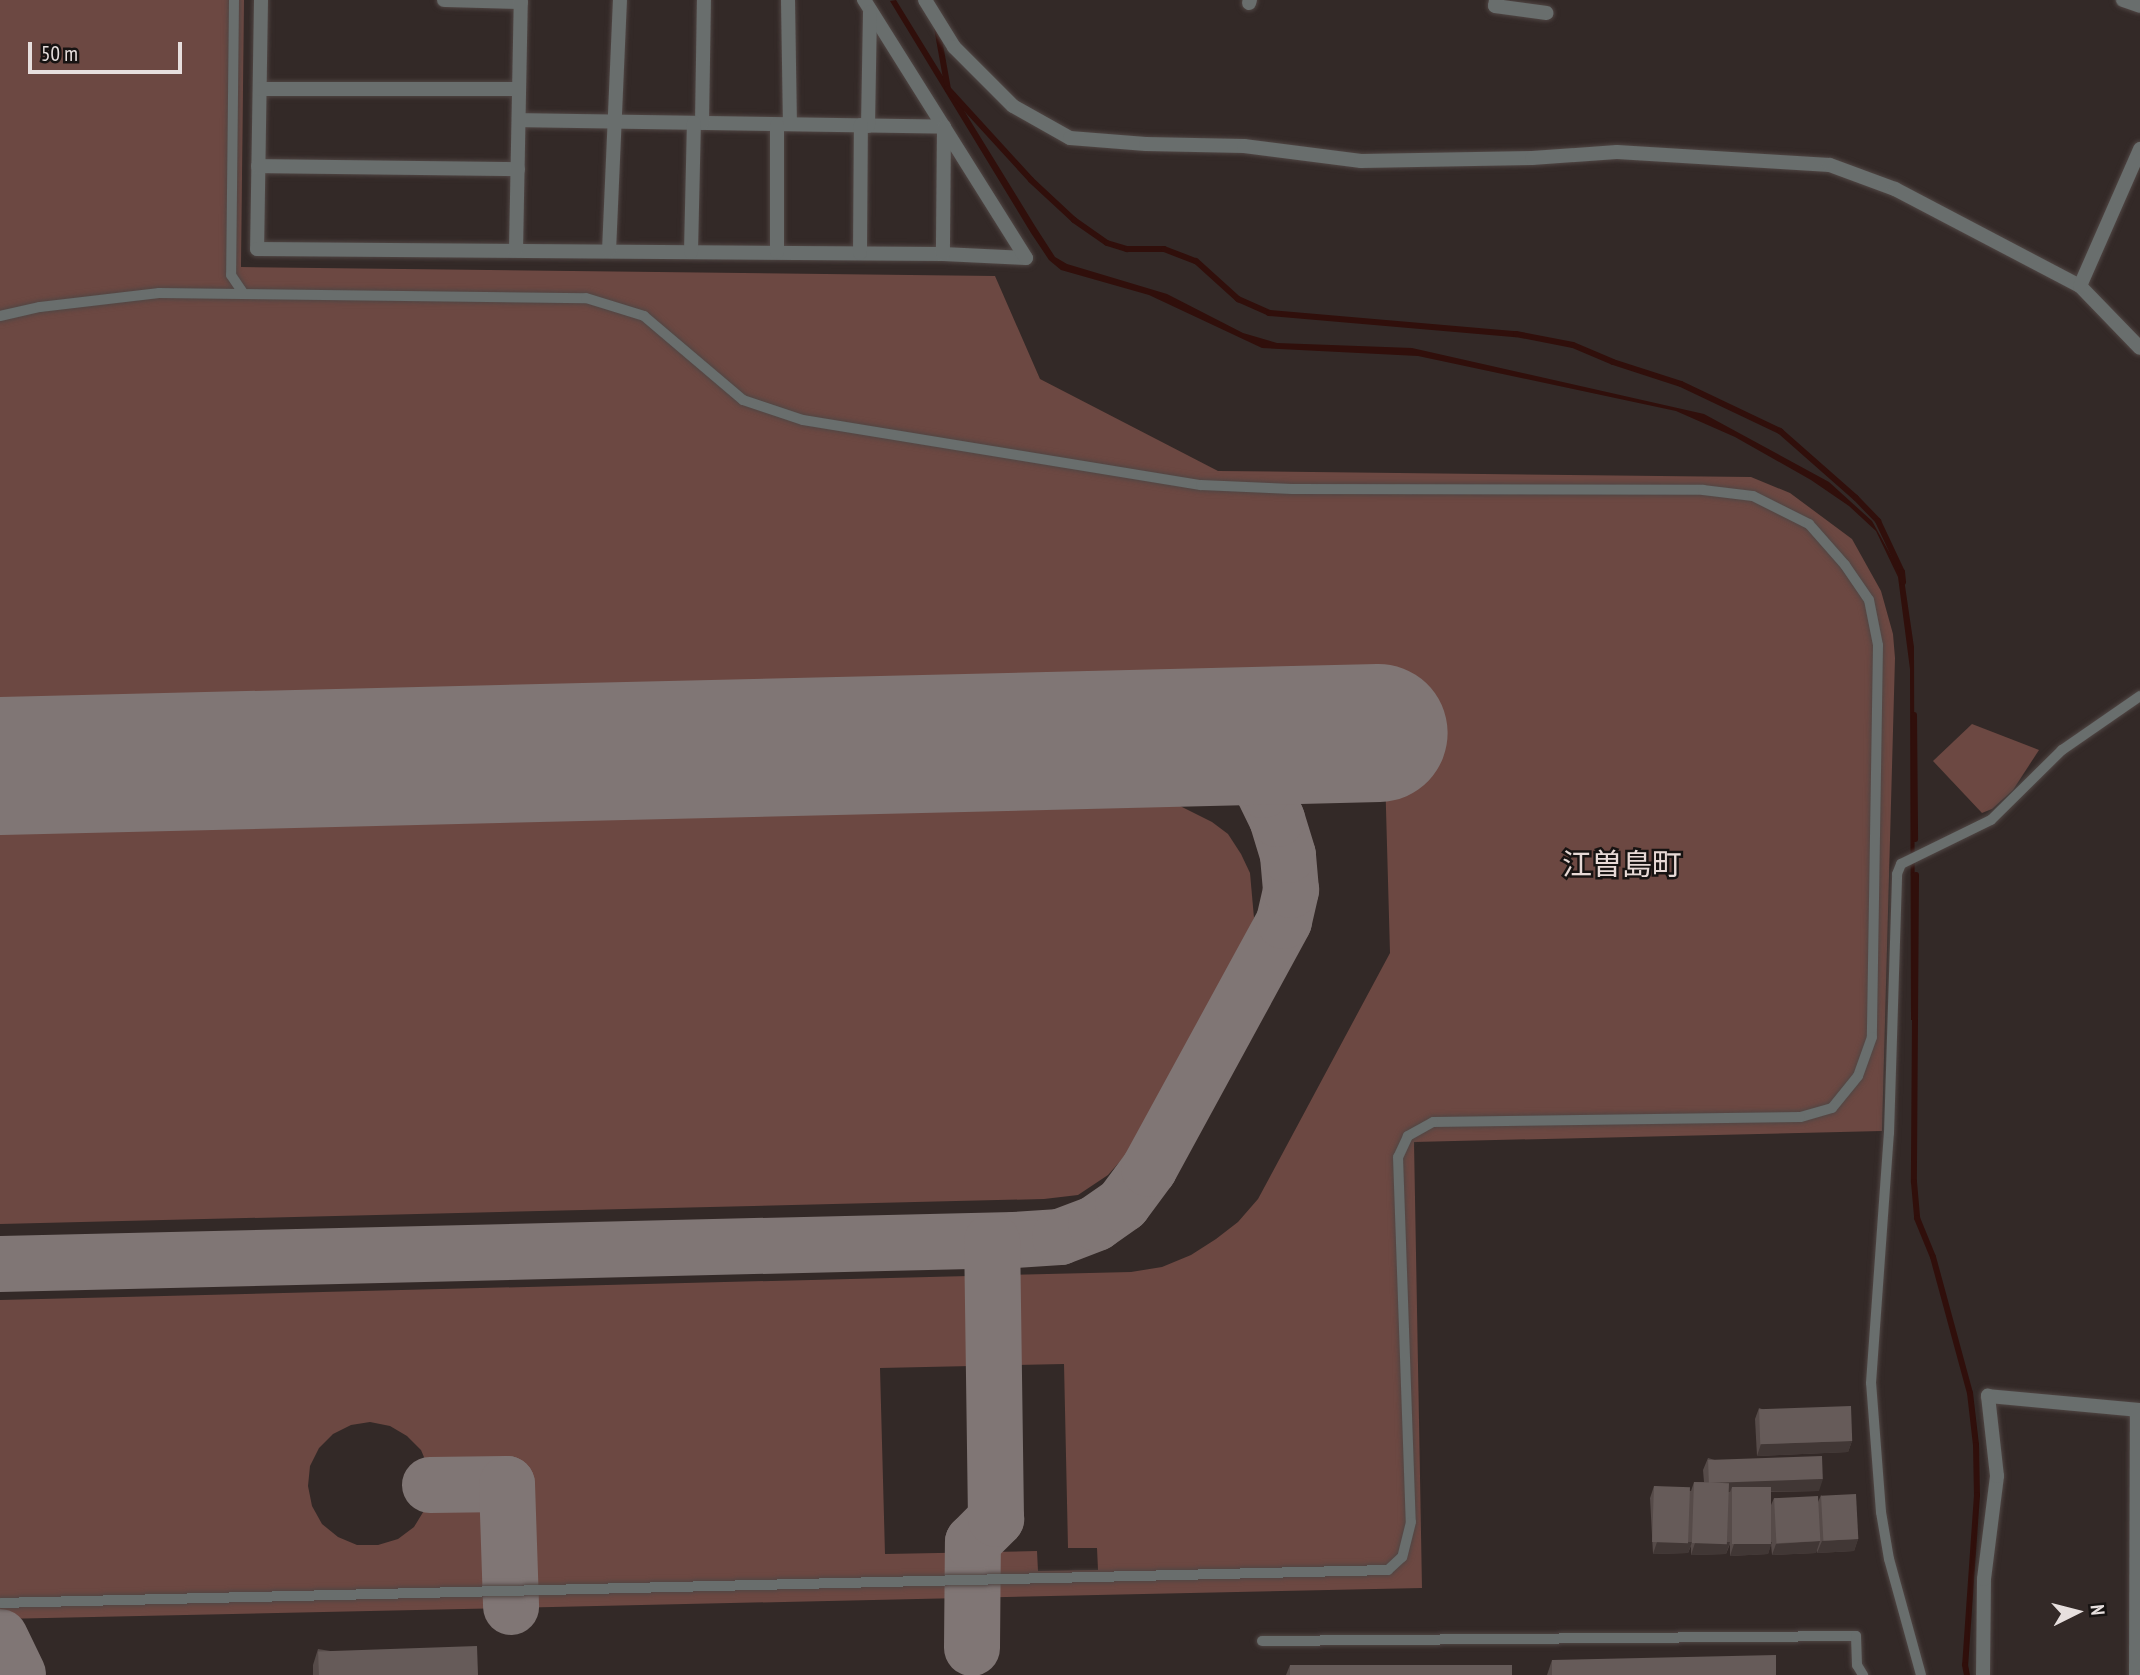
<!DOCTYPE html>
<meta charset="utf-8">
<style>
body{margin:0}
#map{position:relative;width:2140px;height:1675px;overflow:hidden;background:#332927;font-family:"PT Sans Narrow","Noto Sans JP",sans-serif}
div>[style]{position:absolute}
.green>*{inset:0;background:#6c4842}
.water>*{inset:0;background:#300f0b}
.stream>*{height:6px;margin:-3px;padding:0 3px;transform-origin:3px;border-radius:3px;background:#300f0b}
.taxiway>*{height:56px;margin:-28px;padding:0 28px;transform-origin:28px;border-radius:28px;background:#807675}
.runway>*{height:138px;margin:-69px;padding:0 69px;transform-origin:69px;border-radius:69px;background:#807675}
.roads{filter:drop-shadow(0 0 2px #504644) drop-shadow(0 0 2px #504644)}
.service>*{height:10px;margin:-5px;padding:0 5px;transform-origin:5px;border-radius:5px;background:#696e6d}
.minor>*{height:14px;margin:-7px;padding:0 7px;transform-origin:7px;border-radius:7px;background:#696e6d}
.tertiary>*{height:14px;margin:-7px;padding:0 7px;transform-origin:7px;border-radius:7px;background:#696e6d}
.wall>*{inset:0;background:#564b49}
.shaded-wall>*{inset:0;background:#413735}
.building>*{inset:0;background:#665b59;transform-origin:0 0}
span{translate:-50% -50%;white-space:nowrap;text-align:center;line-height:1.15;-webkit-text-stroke:5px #171312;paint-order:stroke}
.quarter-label{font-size:30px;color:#e7d9d6}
.north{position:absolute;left:2042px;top:1577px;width:70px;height:70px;-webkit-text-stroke:5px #171312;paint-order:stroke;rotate:84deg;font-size:19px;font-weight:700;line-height:28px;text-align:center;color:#e7dfde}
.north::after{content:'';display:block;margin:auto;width:24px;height:32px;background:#e7dfde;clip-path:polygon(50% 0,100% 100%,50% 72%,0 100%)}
.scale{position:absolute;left:28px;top:42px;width:154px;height:32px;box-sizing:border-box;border:4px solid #e7dfde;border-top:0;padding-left:9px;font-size:21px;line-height:24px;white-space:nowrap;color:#e7dfde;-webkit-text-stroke:5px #171312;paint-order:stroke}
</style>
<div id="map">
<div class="green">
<i style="clip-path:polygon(evenodd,0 0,244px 0,241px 267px,995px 276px,1040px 379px,1218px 471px,1751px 477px,1790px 493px,1852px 539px,1881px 591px,1893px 634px,1895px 658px,1882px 1131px,1414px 1142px,1422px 1588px,0 1619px,0 1300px,1131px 1272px,1162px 1267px,1191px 1255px,1216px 1239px,1238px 1222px,1258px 1199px,1390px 953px,1382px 665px,0 698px,0 0,1064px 1364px,1068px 1548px,1097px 1548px,1098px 1570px,1038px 1571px,1037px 1551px,885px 1554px,880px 1368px,1064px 1364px,0 0,370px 1422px,390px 1426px,407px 1436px,421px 1450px,429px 1469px,430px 1485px,425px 1509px,414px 1527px,398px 1539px,378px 1545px,357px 1545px,338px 1537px,322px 1524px,312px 1506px,308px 1486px,310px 1466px,319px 1448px,333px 1434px,351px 1425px,370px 1422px)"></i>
<i style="clip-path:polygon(1972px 724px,2039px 750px,2013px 790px,1992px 809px,1982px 813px,1933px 761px)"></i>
<i style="clip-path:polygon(1180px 806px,1212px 822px,1228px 834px,1241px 854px,1250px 873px,1254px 918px,1244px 944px,1130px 1150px,1108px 1175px,1078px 1195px,1044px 1199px,0 1224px,0 834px)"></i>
</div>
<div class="water">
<i style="clip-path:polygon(896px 0,1035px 226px,1055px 257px,1067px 264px,1167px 294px,1243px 333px,1277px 343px,1412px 348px,1704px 414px,1829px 482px,1872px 521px,1904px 579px,1914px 647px,1915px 1020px,1911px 1020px,1910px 669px,1898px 577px,1876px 531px,1849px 506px,1811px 480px,1735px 437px,1676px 411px,1418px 356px,1262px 348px,1149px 295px,1061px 270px,1049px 260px,1031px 233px,890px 1px)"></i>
</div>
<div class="stream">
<i style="left:937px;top:28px;width:62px;rotate:79.8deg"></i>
<i style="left:948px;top:89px;width:123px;rotate:47.6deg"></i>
<i style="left:1031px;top:180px;width:59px;rotate:42.9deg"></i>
<i style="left:1074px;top:220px;width:40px;rotate:34.9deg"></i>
<i style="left:1107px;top:243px;width:21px;rotate:17deg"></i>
<i style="left:1127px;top:249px;width:37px"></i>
<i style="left:1164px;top:249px;width:34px;rotate:21deg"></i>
<i style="left:1196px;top:261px;width:57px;rotate:42.1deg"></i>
<i style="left:1238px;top:299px;width:34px;rotate:24deg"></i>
<i style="left:1269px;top:313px;width:248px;rotate:4.9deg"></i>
<i style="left:1516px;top:334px;width:58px;rotate:10.9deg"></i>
<i style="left:1573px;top:345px;width:43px;rotate:23deg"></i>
<i style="left:1613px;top:362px;width:71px;rotate:17.9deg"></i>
<i style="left:1681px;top:384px;width:110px;rotate:25.4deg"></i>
<i style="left:1780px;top:431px;width:101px;rotate:41.4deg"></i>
<i style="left:1856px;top:498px;width:32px;rotate:46deg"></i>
<i style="left:1878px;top:521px;width:56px;rotate:64.8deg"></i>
<i style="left:1902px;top:572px;width:10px;rotate:84deg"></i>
<i style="left:1914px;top:715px;width:124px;rotate:89.5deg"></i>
<i style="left:1916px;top:875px;width:307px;rotate:90.4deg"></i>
<i style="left:1914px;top:1182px;width:36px;rotate:85deg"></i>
<i style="left:1917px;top:1218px;width:42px;rotate:67.7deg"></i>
<i style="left:1933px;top:1257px;width:141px;rotate:74.8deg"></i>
<i style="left:1970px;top:1393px;width:52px;rotate:83.4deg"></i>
<i style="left:1976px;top:1445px;width:50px;rotate:88.9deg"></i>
<i style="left:1977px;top:1495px;width:170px;rotate:94deg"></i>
<i style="left:1965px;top:1665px;width:10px;rotate:79deg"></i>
</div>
<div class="taxiway">
<i style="left:0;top:1264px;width:1014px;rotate:-1.36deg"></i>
<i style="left:1014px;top:1240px;width:46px;rotate:-3.7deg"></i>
<i style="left:1060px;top:1237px;width:39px;rotate:-21deg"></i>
<i style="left:1096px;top:1223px;width:33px;rotate:-35deg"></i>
<i style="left:1123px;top:1204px;width:44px;rotate:-53.4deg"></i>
<i style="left:1149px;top:1169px;width:282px;rotate:-61.4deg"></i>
<i style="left:1284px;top:921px;width:32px;rotate:-77deg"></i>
<i style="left:1291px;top:890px;width:35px;rotate:-95deg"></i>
<i style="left:1288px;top:855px;width:38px;rotate:-107deg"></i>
<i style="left:1277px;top:819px;width:32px;rotate:-116deg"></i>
<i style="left:1263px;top:790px;width:67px;rotate:-127.7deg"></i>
<i style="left:430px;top:1485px;width:77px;rotate:-0.7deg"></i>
<i style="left:507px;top:1484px;width:123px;rotate:88.1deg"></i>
<i style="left:0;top:1637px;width:41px;rotate:64.1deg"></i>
<i style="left:972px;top:1648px;width:106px;rotate:-89.5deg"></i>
<i style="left:973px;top:1542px;width:33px;rotate:-45deg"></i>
<i style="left:996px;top:1519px;width:278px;rotate:-90.8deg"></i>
</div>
<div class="runway">
<i style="left:0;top:766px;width:1379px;rotate:-1.37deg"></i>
</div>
<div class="roads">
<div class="service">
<i style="left:234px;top:0;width:275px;rotate:90.6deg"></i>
<i style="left:231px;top:275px;width:23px;rotate:56deg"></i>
<i style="left:0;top:316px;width:41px;rotate:-12.7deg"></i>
<i style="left:40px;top:307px;width:120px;rotate:-6.7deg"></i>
<i style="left:159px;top:293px;width:427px;rotate:0.7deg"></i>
<i style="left:586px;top:298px;width:61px;rotate:17.2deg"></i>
<i style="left:644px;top:316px;width:130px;rotate:40.3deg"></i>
<i style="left:743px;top:400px;width:63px;rotate:18.4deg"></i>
<i style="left:803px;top:420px;width:403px;rotate:9.3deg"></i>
<i style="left:1201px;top:485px;width:91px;rotate:2.5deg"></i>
<i style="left:1292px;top:489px;width:411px;rotate:0.1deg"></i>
<i style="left:1703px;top:490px;width:50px;rotate:6.8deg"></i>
<i style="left:1753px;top:496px;width:63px;rotate:26.6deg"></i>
<i style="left:1809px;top:524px;width:55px;rotate:48.7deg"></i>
<i style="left:1845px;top:565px;width:42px;rotate:55.6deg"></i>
<i style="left:1869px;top:600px;width:46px;rotate:78.7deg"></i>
<i style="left:1878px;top:645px;width:392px;rotate:90.9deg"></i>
<i style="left:1872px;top:1037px;width:41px;rotate:109.7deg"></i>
<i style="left:1858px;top:1076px;width:41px;rotate:129.1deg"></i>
<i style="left:1832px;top:1108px;width:33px;rotate:164deg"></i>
<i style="left:1800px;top:1117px;width:367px;rotate:179.2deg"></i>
<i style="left:1433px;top:1122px;width:29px;rotate:151deg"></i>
<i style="left:1408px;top:1136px;width:23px;rotate:115deg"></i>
<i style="left:1398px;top:1157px;width:365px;rotate:88deg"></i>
<i style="left:1411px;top:1522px;width:36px;rotate:104deg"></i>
<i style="left:1402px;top:1557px;width:19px;rotate:137deg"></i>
<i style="left:1388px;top:1570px;width:1388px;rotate:178.64deg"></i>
<i style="left:1262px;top:1641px;width:594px;rotate:-0.48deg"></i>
<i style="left:1856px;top:1636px;width:29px;rotate:88deg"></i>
<i style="left:1857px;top:1665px;width:12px;rotate:59deg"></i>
<i style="left:1921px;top:1675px;width:120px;rotate:-105.4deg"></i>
<i style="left:1889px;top:1559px;width:48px;rotate:-99.7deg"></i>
<i style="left:1881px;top:1512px;width:129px;rotate:-94.4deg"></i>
<i style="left:1871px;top:1383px;width:251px;rotate:-85.9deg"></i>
<i style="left:1889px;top:1133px;width:259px;rotate:-88.2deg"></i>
<i style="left:1897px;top:874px;width:11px;rotate:-68deg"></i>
<i style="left:1901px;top:864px;width:100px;rotate:-26.1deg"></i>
<i style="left:1991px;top:820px;width:100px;rotate:-44.6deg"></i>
<i style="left:2062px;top:750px;width:95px;rotate:-34.7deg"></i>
</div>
<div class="minor">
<i style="left:261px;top:0;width:249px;rotate:90.9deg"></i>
<i style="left:257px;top:249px;width:686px;rotate:0.42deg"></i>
<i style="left:943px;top:254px;width:83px;rotate:2.8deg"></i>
<i style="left:1026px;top:258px;width:305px;rotate:-122.1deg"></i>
<i style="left:444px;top:0;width:77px;rotate:1.5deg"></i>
<i style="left:788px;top:0;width:124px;rotate:89.1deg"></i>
<i style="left:925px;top:0;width:55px;rotate:58.3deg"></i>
<i style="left:954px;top:47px;width:83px;rotate:45deg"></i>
<i style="left:1013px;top:106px;width:65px;rotate:29.3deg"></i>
<i style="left:1070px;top:138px;width:76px;rotate:4.5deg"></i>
<i style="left:1146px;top:144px;width:98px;rotate:1.2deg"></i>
<i style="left:1244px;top:146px;width:118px;rotate:7.3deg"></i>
<i style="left:1361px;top:161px;width:171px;rotate:-1deg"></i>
<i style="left:1532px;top:158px;width:85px;rotate:-4deg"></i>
<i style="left:1617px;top:152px;width:213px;rotate:3.5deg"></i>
<i style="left:1830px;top:165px;width:69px;rotate:20.3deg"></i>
<i style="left:1895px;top:189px;width:209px;rotate:27.7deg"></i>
<i style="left:2080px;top:286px;width:86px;rotate:45.9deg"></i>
<i style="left:1496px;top:0;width:6px;rotate:99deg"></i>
<i style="left:1495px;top:6px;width:52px;rotate:7.7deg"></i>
<i style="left:1249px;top:3px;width:3px;rotate:-72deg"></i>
<i style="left:260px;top:89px;width:259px"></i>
<i style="left:519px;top:120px;width:425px;rotate:0.9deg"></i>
<i style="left:944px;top:127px;width:127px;rotate:90.5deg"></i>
<i style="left:702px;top:123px;width:123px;rotate:-89.1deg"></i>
<i style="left:777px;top:125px;width:127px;rotate:90deg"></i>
<i style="left:868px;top:126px;width:114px;rotate:-89deg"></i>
<i style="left:258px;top:166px;width:260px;rotate:0.7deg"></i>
<i style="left:516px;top:250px;width:250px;rotate:-88.9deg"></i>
<i style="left:609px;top:251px;width:251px;rotate:-87.5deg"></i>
<i style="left:691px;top:252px;width:129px;rotate:-88.7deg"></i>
<i style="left:860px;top:253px;width:128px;rotate:-89.6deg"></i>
<i style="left:2080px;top:286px;width:150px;rotate:-66.3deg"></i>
<i style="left:1983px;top:1675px;width:96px;rotate:-89.4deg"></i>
<i style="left:1984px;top:1579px;width:104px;rotate:-82.8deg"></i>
<i style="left:1997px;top:1476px;width:81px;rotate:-96.4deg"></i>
<i style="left:1988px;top:1396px;width:153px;rotate:5.3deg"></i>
<i style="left:2136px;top:1675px;width:265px;rotate:-89.8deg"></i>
</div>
<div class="tertiary">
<i style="left:2123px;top:0;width:18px;rotate:19deg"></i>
</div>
</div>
<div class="wall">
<i style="clip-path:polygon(1759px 1408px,1852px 1441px,1848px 1452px,1757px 1456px,1755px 1419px)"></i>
<i style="clip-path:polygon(1708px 1458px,1819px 1491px,1771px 1492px,1771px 1505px,1774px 1498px,1818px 1502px,1821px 1495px,1858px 1539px,1854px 1551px,1817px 1553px,1817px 1549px,1816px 1553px,1772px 1555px,1771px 1544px,1768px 1554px,1730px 1556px,1730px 1544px,1726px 1554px,1691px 1555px,1691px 1546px,1688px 1553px,1653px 1554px,1650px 1498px,1654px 1486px,1691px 1491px,1694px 1482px,1704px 1482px,1703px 1470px)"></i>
<i style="clip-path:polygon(318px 1649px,478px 1675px,313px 1675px,313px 1665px)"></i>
<i style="clip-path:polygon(1552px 1660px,1776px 1675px,1547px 1675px)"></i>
<i style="clip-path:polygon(1290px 1665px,1512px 1675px,1286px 1675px)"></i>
</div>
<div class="shaded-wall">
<i style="clip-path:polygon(1852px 1441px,1848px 1452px,1757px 1456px,1761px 1444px)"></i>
<i style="clip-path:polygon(1823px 1479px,1819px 1491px,1733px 1492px,1732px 1487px,1730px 1492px,1705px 1493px,1710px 1481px)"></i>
<i style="clip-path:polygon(1858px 1539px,1854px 1551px,1817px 1553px,1822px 1541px)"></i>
<i style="clip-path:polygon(1820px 1541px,1816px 1553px,1772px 1555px,1776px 1544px)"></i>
<i style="clip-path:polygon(1657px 1542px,1692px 1542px,1688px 1553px,1653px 1554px)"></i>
<i style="clip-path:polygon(1730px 1542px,1726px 1554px,1691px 1555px,1695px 1543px)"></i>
<i style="clip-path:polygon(1772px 1542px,1768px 1554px,1730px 1556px,1734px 1544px)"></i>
</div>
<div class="building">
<i style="left:1851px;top:1406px;width:35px;height:92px;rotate:88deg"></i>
<i style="left:1822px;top:1456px;width:23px;height:114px;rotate:88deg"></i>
<i style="left:1694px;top:1482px;width:35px;height:61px;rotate:2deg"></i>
<i style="left:1654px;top:1486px;width:36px;height:56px;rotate:2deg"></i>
<i style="left:1732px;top:1487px;width:39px;height:57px"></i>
<i style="left:1856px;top:1494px;width:45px;height:35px;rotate:87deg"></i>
<i style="left:1818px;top:1496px;width:45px;height:44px;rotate:87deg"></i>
<i style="left:477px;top:1646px;width:29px;height:159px;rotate:88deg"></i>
<i style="clip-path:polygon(1776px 1655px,1776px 1675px,1552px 1675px,1552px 1660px)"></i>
<i style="left:1290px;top:1665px;width:222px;height:10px"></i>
</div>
<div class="quarter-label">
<span style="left:1622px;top:864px">江曽島町</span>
</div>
<div class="north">N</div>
<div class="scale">50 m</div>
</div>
